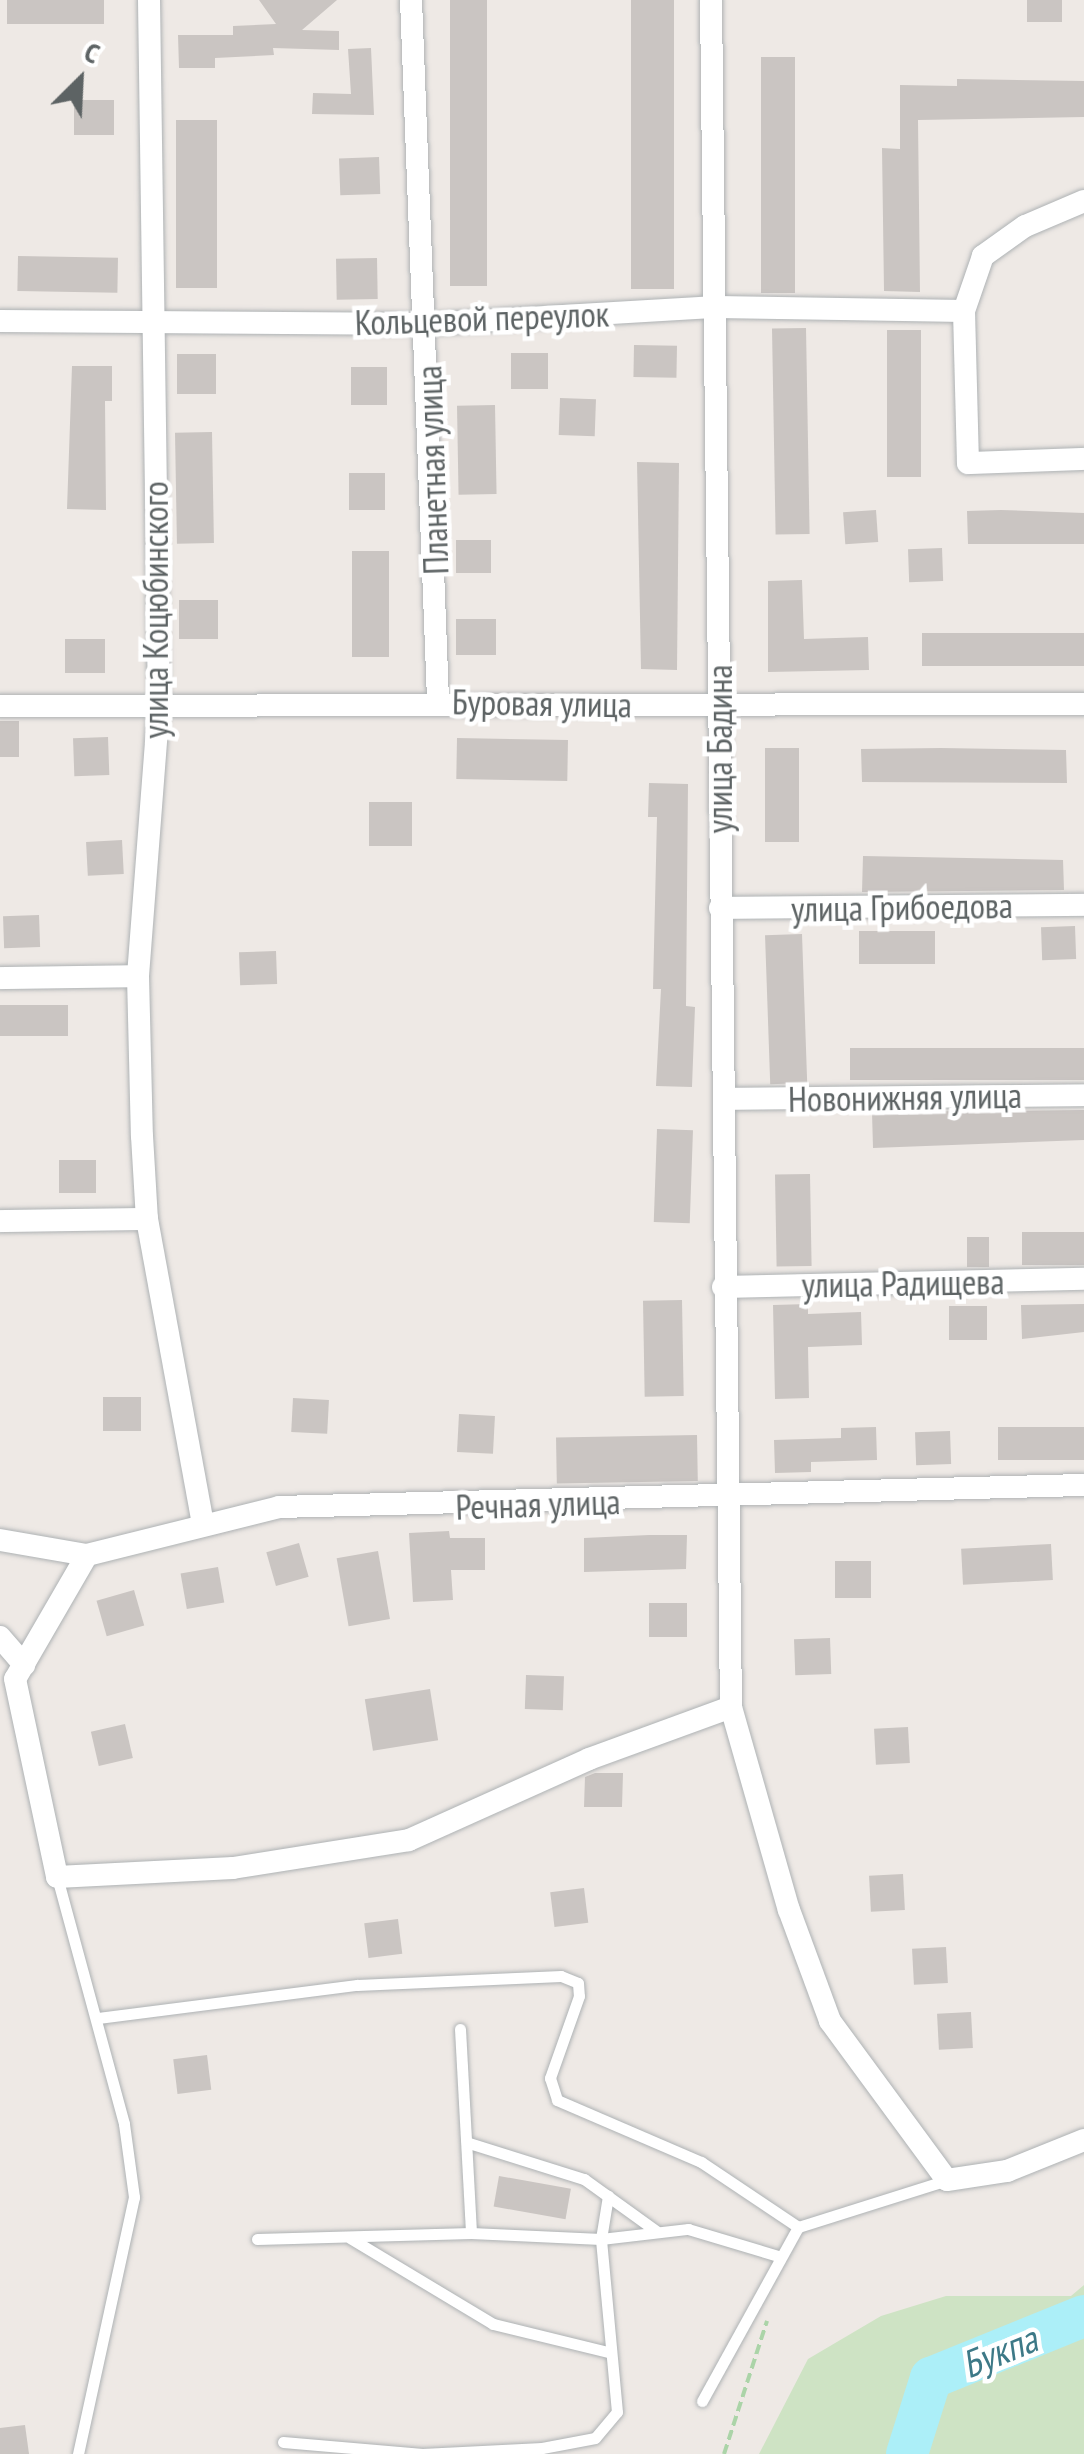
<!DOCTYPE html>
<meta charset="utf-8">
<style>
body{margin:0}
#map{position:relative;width:1084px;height:2454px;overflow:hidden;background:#eee9e5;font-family:"PT Sans Narrow",sans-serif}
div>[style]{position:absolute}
.green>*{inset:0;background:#cee3c4}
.river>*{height:42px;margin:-21px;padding:0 21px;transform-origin:21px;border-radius:21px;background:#aceff8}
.building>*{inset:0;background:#cac5c2;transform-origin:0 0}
.path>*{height:4px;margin-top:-2px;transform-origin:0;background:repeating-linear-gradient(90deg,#abd4a8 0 10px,transparent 0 15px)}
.roads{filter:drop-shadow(0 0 2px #aeb2b4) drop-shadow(0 0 2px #aeb2b4)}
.service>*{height:11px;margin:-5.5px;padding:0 5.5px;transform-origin:5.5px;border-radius:5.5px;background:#fff}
.minor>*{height:22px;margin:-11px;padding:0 11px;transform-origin:11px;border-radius:11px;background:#fff}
span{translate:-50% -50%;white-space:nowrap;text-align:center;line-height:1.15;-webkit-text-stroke:9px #fff;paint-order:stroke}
.street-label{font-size:35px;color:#5d6364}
.water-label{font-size:38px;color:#3d7987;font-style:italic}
.north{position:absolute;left:30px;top:30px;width:100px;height:100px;-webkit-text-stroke:8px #fff;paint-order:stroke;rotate:24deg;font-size:28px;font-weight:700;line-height:40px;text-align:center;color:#5d6364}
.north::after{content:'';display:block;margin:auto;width:35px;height:45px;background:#5d6364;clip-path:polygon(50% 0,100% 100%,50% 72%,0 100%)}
</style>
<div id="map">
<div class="green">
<i style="clip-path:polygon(1084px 2285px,1084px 2454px,759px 2454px,808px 2359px,881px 2316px,946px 2296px,1071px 2296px)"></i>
</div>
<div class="river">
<i style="left:907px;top:2454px;width:80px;rotate:-72.5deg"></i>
<i style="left:931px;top:2378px;width:165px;rotate:-22.1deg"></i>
</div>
<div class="building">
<i style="left:7px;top:0;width:97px;height:24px"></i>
<i style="clip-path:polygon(259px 0,337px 0,302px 30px,339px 31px,339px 50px,273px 48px,274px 55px,215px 58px,215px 68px,179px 68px,178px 35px,233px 35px,233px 26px,276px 24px)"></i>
<i style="left:450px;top:0;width:37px;height:286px"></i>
<i style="left:631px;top:0;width:43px;height:289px"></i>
<i style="left:1027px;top:0;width:35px;height:22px"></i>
<i style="clip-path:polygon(371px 48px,374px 115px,312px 114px,313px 93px,351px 94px,348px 49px)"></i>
<i style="left:761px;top:57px;width:34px;height:236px"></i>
<i style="clip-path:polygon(957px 79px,1084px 81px,1084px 117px,918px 120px,920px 292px,884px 291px,882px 148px,900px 149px,900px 85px,957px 86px)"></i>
<i style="left:74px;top:100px;width:40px;height:35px"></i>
<i style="left:217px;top:120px;width:168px;height:41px;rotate:90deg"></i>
<i style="left:379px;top:157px;width:37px;height:40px;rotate:88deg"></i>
<i style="left:18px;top:256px;width:100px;height:35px;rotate:1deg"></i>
<i style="left:377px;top:258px;width:41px;height:41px;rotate:89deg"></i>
<i style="left:806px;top:328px;width:206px;height:34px;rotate:89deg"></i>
<i style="left:887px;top:330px;width:34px;height:147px"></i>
<i style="left:634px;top:345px;width:43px;height:32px;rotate:1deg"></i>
<i style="left:511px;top:353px;width:37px;height:36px"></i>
<i style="left:216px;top:354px;width:40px;height:39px;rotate:90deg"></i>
<i style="clip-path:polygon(72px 366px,112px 366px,112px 401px,105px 401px,106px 510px,67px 509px)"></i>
<i style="left:351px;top:367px;width:36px;height:38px"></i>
<i style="left:560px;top:398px;width:36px;height:37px;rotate:2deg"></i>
<i style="left:495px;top:405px;width:89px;height:38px;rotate:89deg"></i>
<i style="left:212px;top:432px;width:111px;height:37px;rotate:89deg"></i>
<i style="clip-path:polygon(637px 462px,679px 463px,677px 670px,641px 669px)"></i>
<i style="left:349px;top:473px;width:36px;height:37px"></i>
<i style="left:876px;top:510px;width:32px;height:33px;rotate:86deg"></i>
<i style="clip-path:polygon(1001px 510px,1084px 513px,1084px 544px,968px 544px,967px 511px)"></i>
<i style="left:456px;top:540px;width:35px;height:33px"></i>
<i style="left:942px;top:548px;width:33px;height:34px;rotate:88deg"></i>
<i style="left:352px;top:551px;width:37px;height:106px"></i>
<i style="clip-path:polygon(802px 580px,804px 639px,868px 637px,869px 670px,768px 672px,768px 581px)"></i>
<i style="left:179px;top:600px;width:39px;height:39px"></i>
<i style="left:456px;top:619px;width:40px;height:36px"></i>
<i style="left:1084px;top:633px;width:33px;height:162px;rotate:90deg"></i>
<i style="left:65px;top:639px;width:40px;height:34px"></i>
<i style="left:19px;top:721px;width:36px;height:19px;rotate:90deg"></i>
<i style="left:108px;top:737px;width:38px;height:35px;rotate:88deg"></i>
<i style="left:457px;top:738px;width:111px;height:41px;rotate:1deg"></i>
<i style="left:765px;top:748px;width:34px;height:94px"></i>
<i style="clip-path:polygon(941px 748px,1066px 750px,1067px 783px,862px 782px,861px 749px)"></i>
<i style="clip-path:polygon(649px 783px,688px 784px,686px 1006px,695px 1007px,692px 1087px,656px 1086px,661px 989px,653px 989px,657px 817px,648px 817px)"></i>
<i style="left:369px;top:802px;width:43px;height:44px"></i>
<i style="left:122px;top:840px;width:34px;height:36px;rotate:87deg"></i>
<i style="clip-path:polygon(863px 856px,1063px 860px,1064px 890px,862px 892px)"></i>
<i style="left:39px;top:915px;width:32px;height:36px;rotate:88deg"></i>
<i style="left:1075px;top:926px;width:33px;height:34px;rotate:88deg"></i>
<i style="left:859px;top:931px;width:76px;height:33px"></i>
<i style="left:802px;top:934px;width:149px;height:37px;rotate:88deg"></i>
<i style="left:276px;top:951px;width:33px;height:37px;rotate:88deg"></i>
<i style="left:0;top:1005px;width:68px;height:31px"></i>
<i style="left:1084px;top:1048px;width:32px;height:234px;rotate:90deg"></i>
<i style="clip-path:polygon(1084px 1110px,1084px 1140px,873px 1148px,872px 1112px)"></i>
<i style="left:657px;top:1129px;width:36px;height:93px;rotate:2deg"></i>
<i style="left:59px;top:1160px;width:37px;height:33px"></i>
<i style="left:810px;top:1174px;width:92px;height:35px;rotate:89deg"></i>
<i style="left:1022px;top:1232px;width:62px;height:33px"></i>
<i style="left:967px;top:1237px;width:22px;height:30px"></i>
<i style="left:682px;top:1300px;width:96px;height:39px;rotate:89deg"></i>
<i style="clip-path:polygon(808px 1304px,808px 1314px,861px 1312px,862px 1345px,808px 1347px,809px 1398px,775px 1399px,773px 1305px)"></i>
<i style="clip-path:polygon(1084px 1304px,1084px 1332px,1022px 1339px,1021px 1305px)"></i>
<i style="left:949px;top:1306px;width:38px;height:34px"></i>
<i style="left:103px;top:1397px;width:38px;height:34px"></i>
<i style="left:293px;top:1398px;width:36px;height:34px;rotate:3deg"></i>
<i style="left:459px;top:1414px;width:36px;height:38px;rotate:3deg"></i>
<i style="clip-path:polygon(876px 1427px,877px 1460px,811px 1462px,811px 1472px,775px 1473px,774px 1440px,841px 1438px,841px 1428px)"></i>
<i style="left:1084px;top:1427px;width:33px;height:86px;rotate:90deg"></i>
<i style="left:950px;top:1431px;width:33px;height:35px;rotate:88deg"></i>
<i style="left:697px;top:1435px;width:46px;height:141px;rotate:89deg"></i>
<i style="clip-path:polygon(449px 1531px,450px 1538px,485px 1538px,485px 1570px,451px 1570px,453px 1600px,413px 1602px,409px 1533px)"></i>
<i style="clip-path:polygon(649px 1535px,687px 1535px,686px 1569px,584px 1572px,584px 1538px)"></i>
<i style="left:299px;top:1543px;width:35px;height:34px;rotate:74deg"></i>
<i style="left:1051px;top:1544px;width:36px;height:90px;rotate:87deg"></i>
<i style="left:378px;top:1551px;width:69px;height:42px;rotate:80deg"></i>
<i style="left:835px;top:1561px;width:36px;height:37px"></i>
<i style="left:218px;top:1567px;width:36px;height:38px;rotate:80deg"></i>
<i style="left:134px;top:1590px;width:37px;height:39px;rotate:74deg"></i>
<i style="left:649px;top:1603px;width:38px;height:34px"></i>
<i style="left:830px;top:1638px;width:36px;height:36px;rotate:88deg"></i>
<i style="left:526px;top:1675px;width:38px;height:34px;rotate:2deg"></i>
<i style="left:430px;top:1689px;width:52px;height:66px;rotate:81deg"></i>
<i style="left:125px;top:1724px;width:35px;height:35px;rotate:77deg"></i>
<i style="left:908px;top:1727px;width:36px;height:34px;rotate:87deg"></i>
<i style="clip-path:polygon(595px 1773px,623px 1773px,622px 1807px,584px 1807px,585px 1777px)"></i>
<i style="left:903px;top:1874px;width:36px;height:34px;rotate:87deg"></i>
<i style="left:584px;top:1888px;width:35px;height:34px;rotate:83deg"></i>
<i style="left:398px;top:1919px;width:35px;height:34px;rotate:83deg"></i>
<i style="left:946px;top:1947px;width:36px;height:34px;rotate:87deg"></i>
<i style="left:971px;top:2012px;width:36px;height:34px;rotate:87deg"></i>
<i style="left:207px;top:2055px;width:35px;height:34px;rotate:83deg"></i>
<i style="left:499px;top:2176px;width:73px;height:31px;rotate:10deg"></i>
<i style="clip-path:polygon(25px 2425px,29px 2454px,0 2454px,0 2428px)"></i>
</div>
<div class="path">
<i style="left:724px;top:2454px;width:140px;rotate:-72.1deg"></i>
</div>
<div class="roads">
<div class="service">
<i style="left:57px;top:1877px;width:256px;rotate:74.8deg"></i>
<i style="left:124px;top:2124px;width:74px;rotate:82.2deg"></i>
<i style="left:134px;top:2197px;width:263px;rotate:102.3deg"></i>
<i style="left:98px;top:2018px;width:261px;rotate:-7.3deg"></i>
<i style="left:357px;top:1985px;width:204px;rotate:-2.5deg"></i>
<i style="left:561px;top:1976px;width:18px;rotate:22deg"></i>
<i style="left:578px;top:1983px;width:13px;rotate:86deg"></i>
<i style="left:579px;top:1996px;width:87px;rotate:109.5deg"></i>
<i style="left:550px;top:2078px;width:23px;rotate:72deg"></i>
<i style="left:557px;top:2100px;width:157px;rotate:23.3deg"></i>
<i style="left:701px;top:2162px;width:117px;rotate:33.8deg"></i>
<i style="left:460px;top:2029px;width:204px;rotate:86.9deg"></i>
<i style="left:469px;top:2143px;width:121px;rotate:17.4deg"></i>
<i style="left:584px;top:2179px;width:89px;rotate:35.8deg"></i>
<i style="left:350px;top:2238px;width:167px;rotate:31deg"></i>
<i style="left:493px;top:2324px;width:118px;rotate:13.7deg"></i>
<i style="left:257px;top:2239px;width:214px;rotate:-1.6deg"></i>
<i style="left:471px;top:2233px;width:130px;rotate:2.6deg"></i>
<i style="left:601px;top:2239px;width:88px;rotate:-6.6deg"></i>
<i style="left:688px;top:2229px;width:94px;rotate:16.7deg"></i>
<i style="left:702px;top:2401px;width:199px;rotate:-61.1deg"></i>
<i style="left:798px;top:2227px;width:156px;rotate:-17.5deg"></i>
<i style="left:283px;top:2442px;width:140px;rotate:4.9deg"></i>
<i style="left:422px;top:2454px;width:120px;rotate:-2.9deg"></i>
<i style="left:542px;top:2448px;width:54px;rotate:-10.7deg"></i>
<i style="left:595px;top:2438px;width:34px;rotate:-50deg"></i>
<i style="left:617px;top:2412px;width:174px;rotate:-95.3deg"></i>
<i style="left:601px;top:2239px;width:44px;rotate:-80.8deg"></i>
</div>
<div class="minor">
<i style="left:149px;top:0;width:703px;rotate:89.19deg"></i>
<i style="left:159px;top:703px;width:274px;rotate:94.4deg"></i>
<i style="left:138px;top:976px;width:160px;rotate:88.6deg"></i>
<i style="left:142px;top:1136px;width:83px;rotate:86.6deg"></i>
<i style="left:147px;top:1219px;width:309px;rotate:79.6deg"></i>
<i style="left:411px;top:0;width:702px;rotate:87.79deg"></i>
<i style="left:711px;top:0;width:1707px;rotate:89.33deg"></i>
<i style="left:731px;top:1707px;width:211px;rotate:74.1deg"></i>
<i style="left:789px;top:1910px;width:118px;rotate:69.7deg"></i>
<i style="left:830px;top:2021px;width:197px;rotate:53.7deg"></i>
<i style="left:947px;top:2180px;width:61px;rotate:-8.5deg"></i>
<i style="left:1007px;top:2171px;width:83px;rotate:-21.9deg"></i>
<i style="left:1084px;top:201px;width:64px;rotate:157deg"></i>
<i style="left:1025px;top:226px;width:52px;rotate:144.5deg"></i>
<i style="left:983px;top:256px;width:58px;rotate:109.1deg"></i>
<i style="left:964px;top:311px;width:152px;rotate:88.5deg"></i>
<i style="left:968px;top:463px;width:116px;rotate:-2deg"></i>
<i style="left:0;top:321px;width:428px;rotate:0.4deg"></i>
<i style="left:428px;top:324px;width:289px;rotate:-3.4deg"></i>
<i style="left:717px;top:307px;width:247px;rotate:0.9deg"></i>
<i style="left:0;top:706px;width:1084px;rotate:-0.11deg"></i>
<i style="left:720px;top:908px;width:364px;rotate:-0.5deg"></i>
<i style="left:0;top:978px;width:138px;rotate:-0.8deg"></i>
<i style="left:725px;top:1099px;width:359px;rotate:-0.6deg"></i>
<i style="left:0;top:1221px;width:147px;rotate:-0.8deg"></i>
<i style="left:723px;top:1287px;width:361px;rotate:-1.3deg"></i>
<i style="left:0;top:1540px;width:88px;rotate:9.8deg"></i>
<i style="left:87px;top:1555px;width:198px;rotate:-14deg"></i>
<i style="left:279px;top:1507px;width:805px;rotate:-1.57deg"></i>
<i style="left:87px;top:1555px;width:143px;rotate:120.1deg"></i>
<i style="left:15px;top:1679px;width:202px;rotate:78deg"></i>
<i style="left:57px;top:1877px;width:176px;rotate:-2.9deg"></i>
<i style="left:233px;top:1868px;width:178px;rotate:-9deg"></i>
<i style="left:409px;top:1840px;width:197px;rotate:-24.2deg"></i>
<i style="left:589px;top:1759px;width:151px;rotate:-20.1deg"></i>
<i style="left:0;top:1637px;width:37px;rotate:49deg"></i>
</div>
</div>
<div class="street-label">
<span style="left:482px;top:318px;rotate:-2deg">Кольцевой переулок</span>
<span style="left:432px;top:470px;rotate:-92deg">Планетная улица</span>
<span style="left:155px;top:610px;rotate:-90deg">улица Коцюбинского</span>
<span style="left:542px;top:703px;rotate:1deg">Буровая улица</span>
<span style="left:719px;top:749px;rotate:-90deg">улица Бадина</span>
<span style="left:902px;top:907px;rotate:-1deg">улица Грибоедова</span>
<span style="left:905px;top:1097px;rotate:-1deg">Новонижняя улица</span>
<span style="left:903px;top:1283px;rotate:-1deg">улица Радищева</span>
<span style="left:538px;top:1504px;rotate:-2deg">Речная улица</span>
</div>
<div class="water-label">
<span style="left:999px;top:2351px;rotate:-22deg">Букпа</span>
</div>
<div class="north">С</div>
</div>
